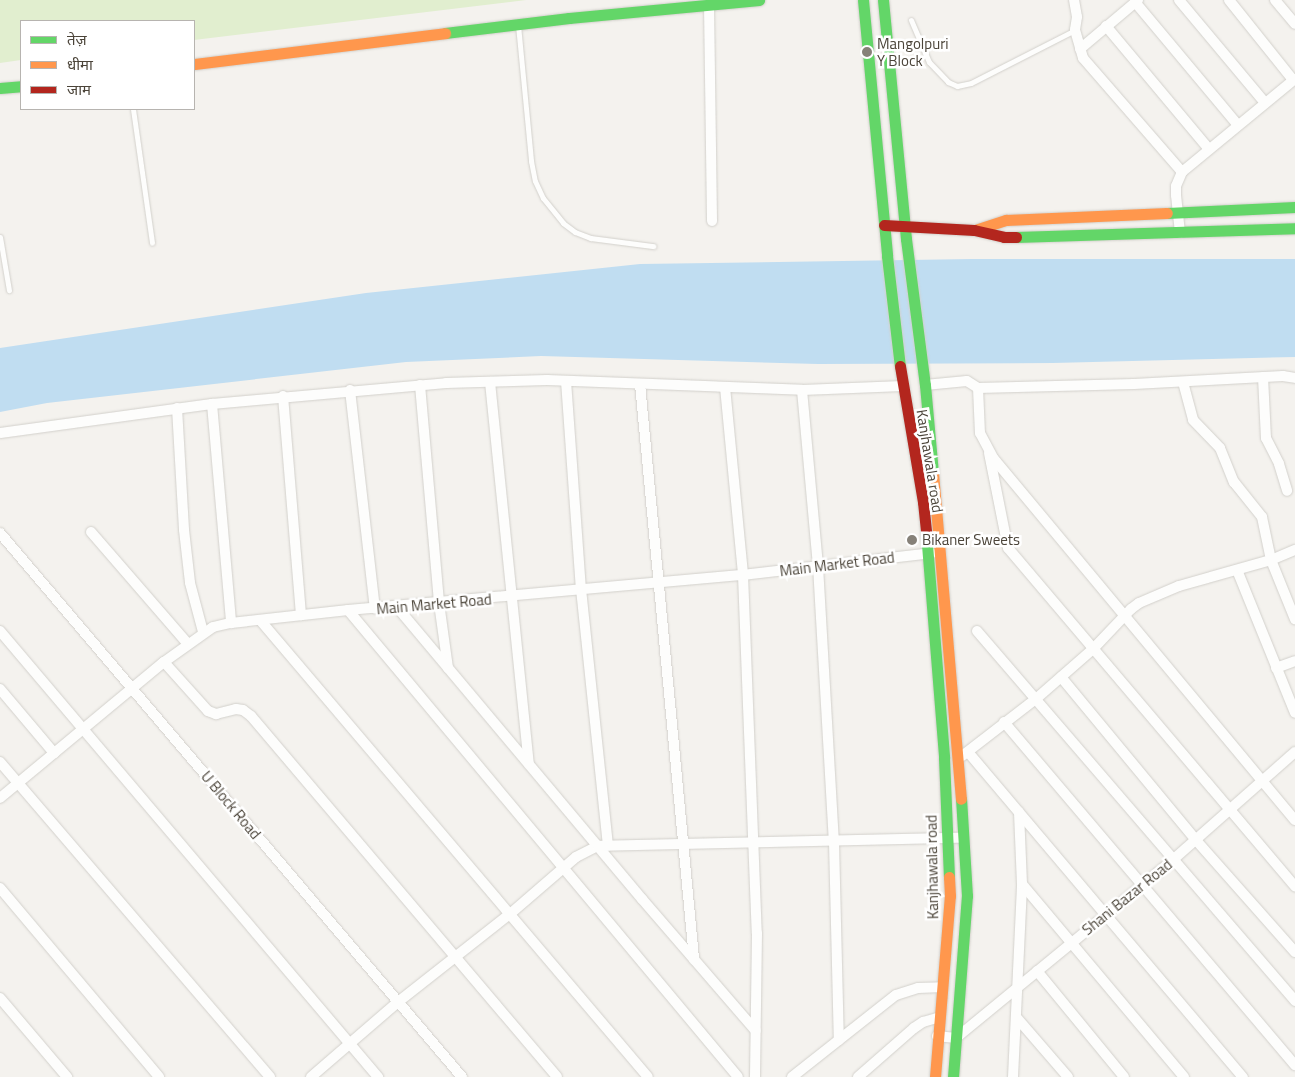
<!DOCTYPE html>
<meta charset="utf-8">
<style>
body{margin:0}
#map{position:relative;width:1295px;height:1077px;overflow:hidden;background:#f4f2ee;font-family:"Titillium Web","Noto Sans Devanagari",sans-serif}
div>[style]{position:absolute}
.green>*{inset:0;background:#e1eecf}
.water>*{inset:0;background:#c0ddf1}
.roads{filter:drop-shadow(0 0 1px #d2d0cb) drop-shadow(0 0 1px #d2d0cb)}
.lane>*{height:5px;margin:-2.5px;padding:0 2.5px;transform-origin:2.5px;border-radius:2.5px;background:#fdfdfc}
.street>*{height:10px;margin:-5px;padding:0 5px;transform-origin:5px;border-radius:5px;background:#fdfdfc}
.fast>*{height:11px;margin:-5.5px;padding:0 5.5px;transform-origin:5.5px;border-radius:5.5px;background:#63d668}
.slow>*{height:11px;margin:-5.5px;padding:0 5.5px;transform-origin:5.5px;border-radius:5.5px;background:#ff974d}
.jam>*{height:11px;margin:-5.5px;padding:0 5.5px;transform-origin:5.5px;border-radius:5.5px;background:#b3261e}
.dots>*{width:14px;height:14px;translate:-50% -50%;box-sizing:border-box;border:2px solid #fff;border-radius:50%}
span{translate:-50% -50%;white-space:nowrap;text-align:center;line-height:1.15;-webkit-text-stroke:5px #fff;paint-order:stroke}
.poi-label{font-size:15px;color:#4b4439}
.left{translate:0 -50%;text-align:left}
.street-label{font-size:15px;color:#4b4439}
.legend{position:absolute;left:20px;top:20px;width:175px;height:90px;box-sizing:border-box;background:#fff;border:1px solid #b7b4b0;margin:0;padding:6px 9px;list-style:none;font-size:15px;color:#4b4439}
.legend li{display:flex;align-items:center;gap:10px;height:25px}
.legend b{width:25px;border:1px solid #b7b4b0}
</style>
<div id="map">
<div class="green">
<i style="clip-path:polygon(0 0,526px 0,194px 40px,194px 21px,21px 21px,21px 60px,0 63px)"></i>
</div>
<div class="water">
<i style="clip-path:polygon(972px 259px,1295px 259px,1295px 357px,1053px 363px,818px 364px,541px 356px,406px 362px,47px 403px,0 412px,0 348px,366px 293px,640px 264px)"></i>
</div>
<div class="roads">
<div class="lane">
<i style="left:911px;top:20px;width:46px;rotate:66.8deg"></i>
<i style="left:929px;top:62px;width:28px;rotate:46deg"></i>
<i style="left:948px;top:82px;width:10px;rotate:24deg"></i>
<i style="left:957px;top:86px;width:14px;rotate:-12deg"></i>
<i style="left:971px;top:83px;width:117px;rotate:-27deg"></i>
<i style="left:518px;top:25px;width:137px;rotate:84.5deg"></i>
<i style="left:531px;top:161px;width:20px;rotate:79deg"></i>
<i style="left:535px;top:181px;width:19px;rotate:65deg"></i>
<i style="left:543px;top:198px;width:32px;rotate:51deg"></i>
<i style="left:563px;top:223px;width:15px;rotate:37deg"></i>
<i style="left:575px;top:232px;width:17px;rotate:21deg"></i>
<i style="left:591px;top:238px;width:63px;rotate:7.4deg"></i>
<i style="left:133px;top:109px;width:135px;rotate:81.9deg"></i>
<i style="left:0;top:237px;width:54px;rotate:80.4deg"></i>
</div>
<div class="street">
<i style="left:1074px;top:0;width:17px;rotate:80deg"></i>
<i style="left:1077px;top:17px;width:13px;rotate:99deg"></i>
<i style="left:1075px;top:30px;width:29px;rotate:74deg"></i>
<i style="left:1083px;top:58px;width:151px;rotate:49deg"></i>
<i style="left:1179px;top:0;width:134px;rotate:50.1deg"></i>
<i style="left:1229px;top:0;width:102px;rotate:51.3deg"></i>
<i style="left:1275px;top:0;width:31px;rotate:50deg"></i>
<i style="left:1135px;top:2px;width:160px;rotate:50.1deg"></i>
<i style="left:709px;top:5px;width:216px;rotate:89.2deg"></i>
<i style="left:1106px;top:26px;width:160px;rotate:50.1deg"></i>
<i style="left:1080px;top:49px;width:76px;rotate:-40.2deg"></i>
<i style="left:1180px;top:233px;width:38px;rotate:-96deg"></i>
<i style="left:1176px;top:195px;width:9px;rotate:-90deg"></i>
<i style="left:1176px;top:186px;width:15px;rotate:-67deg"></i>
<i style="left:1182px;top:172px;width:146px;rotate:-39.5deg"></i>
<i style="left:1263px;top:377px;width:61px;rotate:87.2deg"></i>
<i style="left:1266px;top:438px;width:29px;rotate:63deg"></i>
<i style="left:1279px;top:464px;width:28px;rotate:73deg"></i>
<i style="left:566px;top:381px;width:209px;rotate:85.9deg"></i>
<i style="left:581px;top:589px;width:258px;rotate:84deg"></i>
<i style="left:490px;top:382px;width:384px;rotate:84.2deg"></i>
<i style="left:1183px;top:382px;width:39px;rotate:75deg"></i>
<i style="left:1193px;top:420px;width:39px;rotate:46deg"></i>
<i style="left:1220px;top:448px;width:37px;rotate:68deg"></i>
<i style="left:1234px;top:482px;width:45px;rotate:51.3deg"></i>
<i style="left:1262px;top:517px;width:44px;rotate:78.2deg"></i>
<i style="left:1271px;top:560px;width:64px;rotate:67.9deg"></i>
<i style="left:640px;top:384px;width:578px;rotate:84.63deg"></i>
<i style="left:420px;top:385px;width:219px;rotate:85deg"></i>
<i style="left:439px;top:603px;width:66px;rotate:82.1deg"></i>
<i style="left:925px;top:385px;width:42px;rotate:-5.4deg"></i>
<i style="left:967px;top:381px;width:13px;rotate:32deg"></i>
<i style="left:978px;top:388px;width:45px;rotate:87.5deg"></i>
<i style="left:980px;top:433px;width:30px;rotate:62deg"></i>
<i style="left:994px;top:459px;width:470px;rotate:50.2deg"></i>
<i style="left:725px;top:387px;width:189px;rotate:84.5deg"></i>
<i style="left:743px;top:575px;width:358px;rotate:87.8deg"></i>
<i style="left:757px;top:933px;width:144px;rotate:90.8deg"></i>
<i style="left:978px;top:388px;width:156px;rotate:-1.5deg"></i>
<i style="left:1134px;top:384px;width:149px;rotate:-3.1deg"></i>
<i style="left:1283px;top:376px;width:12px;rotate:9deg"></i>
<i style="left:350px;top:390px;width:220px;rotate:83.5deg"></i>
<i style="left:802px;top:390px;width:177px;rotate:84.8deg"></i>
<i style="left:818px;top:566px;width:276px;rotate:86.7deg"></i>
<i style="left:834px;top:842px;width:198px;rotate:88.6deg"></i>
<i style="left:283px;top:396px;width:220px;rotate:85.3deg"></i>
<i style="left:212px;top:404px;width:220px;rotate:85deg"></i>
<i style="left:177px;top:408px;width:122px;rotate:86.7deg"></i>
<i style="left:184px;top:530px;width:53px;rotate:83.5deg"></i>
<i style="left:190px;top:583px;width:51px;rotate:75.1deg"></i>
<i style="left:0;top:433px;width:214px;rotate:-7.8deg"></i>
<i style="left:212px;top:404px;width:235px;rotate:-5.1deg"></i>
<i style="left:446px;top:383px;width:101px;rotate:-1.7deg"></i>
<i style="left:547px;top:380px;width:255px;rotate:2.2deg"></i>
<i style="left:802px;top:390px;width:101px;rotate:-2.3deg"></i>
<i style="left:989px;top:453px;width:97px;rotate:78.7deg"></i>
<i style="left:1008px;top:548px;width:444px;rotate:49.7deg"></i>
<i style="left:91px;top:532px;width:148px;rotate:49.1deg"></i>
<i style="left:0;top:533px;width:714px;rotate:49.66deg"></i>
<i style="left:1237px;top:570px;width:154px;rotate:67.9deg"></i>
<i style="left:397px;top:607px;width:381px;rotate:50deg"></i>
<i style="left:642px;top:899px;width:174px;rotate:49.2deg"></i>
<i style="left:348px;top:610px;width:608px;rotate:50.13deg"></i>
<i style="left:260px;top:620px;width:599px;rotate:49.67deg"></i>
<i style="left:0;top:631px;width:585px;rotate:49.72deg"></i>
<i style="left:977px;top:631px;width:488px;rotate:49.3deg"></i>
<i style="left:164px;top:662px;width:66px;rotate:48.1deg"></i>
<i style="left:208px;top:711px;width:9px;rotate:21deg"></i>
<i style="left:216px;top:714px;width:21px;rotate:-14deg"></i>
<i style="left:236px;top:709px;width:7px;rotate:8deg"></i>
<i style="left:243px;top:710px;width:10px;rotate:37deg"></i>
<i style="left:251px;top:716px;width:473px;rotate:49.7deg"></i>
<i style="left:1276px;top:668px;width:20px;rotate:-20deg"></i>
<i style="left:1061px;top:677px;width:210px;rotate:50.4deg"></i>
<i style="left:1195px;top:839px;width:151px;rotate:48.5deg"></i>
<i style="left:0;top:689px;width:84px;rotate:49.8deg"></i>
<i style="left:1004px;top:722px;width:450px;rotate:49.7deg"></i>
<i style="left:968px;top:752px;width:426px;rotate:49.8deg"></i>
<i style="left:962px;top:756px;width:95px;rotate:-37.7deg"></i>
<i style="left:1037px;top:698px;width:74px;rotate:-41.2deg"></i>
<i style="left:1093px;top:649px;width:55px;rotate:-46.5deg"></i>
<i style="left:1131px;top:609px;width:10px;rotate:-37deg"></i>
<i style="left:1139px;top:603px;width:43px;rotate:-23deg"></i>
<i style="left:1179px;top:586px;width:96px;rotate:-15.8deg"></i>
<i style="left:1271px;top:560px;width:26px;rotate:-23deg"></i>
<i style="left:0;top:762px;width:415px;rotate:49.4deg"></i>
<i style="left:0;top:798px;width:213px;rotate:-39.7deg"></i>
<i style="left:164px;top:662px;width:60px;rotate:-35.5deg"></i>
<i style="left:213px;top:627px;width:18px;rotate:-13deg"></i>
<i style="left:231px;top:623px;width:118px;rotate:-6.3deg"></i>
<i style="left:348px;top:610px;width:397px;rotate:-5.1deg"></i>
<i style="left:743px;top:575px;width:190px;rotate:-6.6deg"></i>
<i style="left:1022px;top:884px;width:252px;rotate:50deg"></i>
<i style="left:0;top:888px;width:247px;rotate:49.9deg"></i>
<i style="left:1037px;top:971px;width:137px;rotate:50.6deg"></i>
<i style="left:0;top:998px;width:104px;rotate:49.7deg"></i>
<i style="left:1017px;top:1018px;width:78px;rotate:49.2deg"></i>
<i style="left:937px;top:1036px;width:19px;rotate:6deg"></i>
<i style="left:956px;top:1038px;width:283px;rotate:-39.4deg"></i>
<i style="left:1175px;top:858px;width:160px;rotate:-41.5deg"></i>
<i style="left:311px;top:1077px;width:115px;rotate:-40.8deg"></i>
<i style="left:398px;top:1002px;width:142px;rotate:-38.2deg"></i>
<i style="left:510px;top:914px;width:87px;rotate:-40.8deg"></i>
<i style="left:576px;top:857px;width:25px;rotate:-27deg"></i>
<i style="left:598px;top:846px;width:365px;rotate:-1.3deg"></i>
<i style="left:792px;top:1077px;width:132px;rotate:-38.3deg"></i>
<i style="left:896px;top:995px;width:23px;rotate:-18deg"></i>
<i style="left:918px;top:988px;width:25px;rotate:-2deg"></i>
<i style="left:858px;top:1077px;width:74px;rotate:-41.2deg"></i>
<i style="left:914px;top:1028px;width:11px;rotate:-34deg"></i>
<i style="left:923px;top:1022px;width:18px;rotate:-16deg"></i>
<i style="left:1013px;top:1077px;width:193px;rotate:-87.3deg"></i>
<i style="left:1022px;top:884px;width:72px;rotate:-92.4deg"></i>
</div>
<div class="fast">
<i style="left:863px;top:0;width:257px;rotate:84.6deg"></i>
<i style="left:887px;top:256px;width:111px;rotate:83.3deg"></i>
<i style="left:883px;top:0;width:240px;rotate:84.5deg"></i>
<i style="left:906px;top:239px;width:147px;rotate:82.6deg"></i>
<i style="left:925px;top:385px;width:88px;rotate:84.8deg"></i>
<i style="left:445px;top:33px;width:125px;rotate:-6.9deg"></i>
<i style="left:569px;top:18px;width:191px;rotate:-5.4deg"></i>
<i style="left:0;top:88px;width:21px;rotate:-5deg"></i>
<i style="left:1167px;top:213px;width:128px;rotate:-2.7deg"></i>
<i style="left:1016px;top:237px;width:279px;rotate:-1.8deg"></i>
<i style="left:926px;top:532px;width:227px;rotate:85.4deg"></i>
<i style="left:944px;top:758px;width:119px;rotate:87.6deg"></i>
<i style="left:953px;top:1077px;width:182px;rotate:-85.6deg"></i>
<i style="left:967px;top:896px;width:97px;rotate:-93.5deg"></i>
</div>
<div class="slow">
<i style="left:194px;top:64px;width:253px;rotate:-7deg"></i>
<i style="left:975px;top:230px;width:33px;rotate:-18deg"></i>
<i style="left:1006px;top:220px;width:161px;rotate:-2.5deg"></i>
<i style="left:933px;top:473px;width:327px;rotate:85.1deg"></i>
<i style="left:935px;top:1077px;width:182px;rotate:-85.3deg"></i>
<i style="left:950px;top:896px;width:19px;rotate:-93deg"></i>
</div>
<div class="jam">
<i style="left:884px;top:225px;width:90px;rotate:3.2deg"></i>
<i style="left:974px;top:230px;width:31px;rotate:13deg"></i>
<i style="left:1004px;top:237px;width:12px"></i>
<i style="left:900px;top:366px;width:138px;rotate:80.4deg"></i>
<i style="left:923px;top:502px;width:30px;rotate:84deg"></i>
</div>
</div>
<div class="dots">
<i style="left:867px;top:52px;background:#868178"></i>
<i style="left:912px;top:540px;background:#868178"></i>
</div>
<div class="poi-label">
<span class="left" style="left:877px;top:52px">Mangolpuri<br>Y Block</span>
<span class="left" style="left:922px;top:540px">Bikaner Sweets</span>
</div>
<div class="street-label">
<span style="left:930px;top:461px;rotate:81deg">Kanjhawala road</span>
<span style="left:837px;top:564px;rotate:-7deg">Main Market Road</span>
<span style="left:434px;top:604px;rotate:-5deg">Main Market Road</span>
<span style="left:231px;top:805px;rotate:50deg">U Block Road</span>
<span style="left:932px;top:867px;rotate:-91deg">Kanjhawala road</span>
<span style="left:1127px;top:897px;rotate:-39deg">Shani Bazar Road</span>
</div>
<ul class="legend">
<li><b style="height:6px;background:#63d668"></b>तेज़</li>
<li><b style="height:6px;background:#ff974d"></b>धीमा</li>
<li><b style="height:6px;background:#b3261e"></b>जाम</li>
</ul>
</div>
